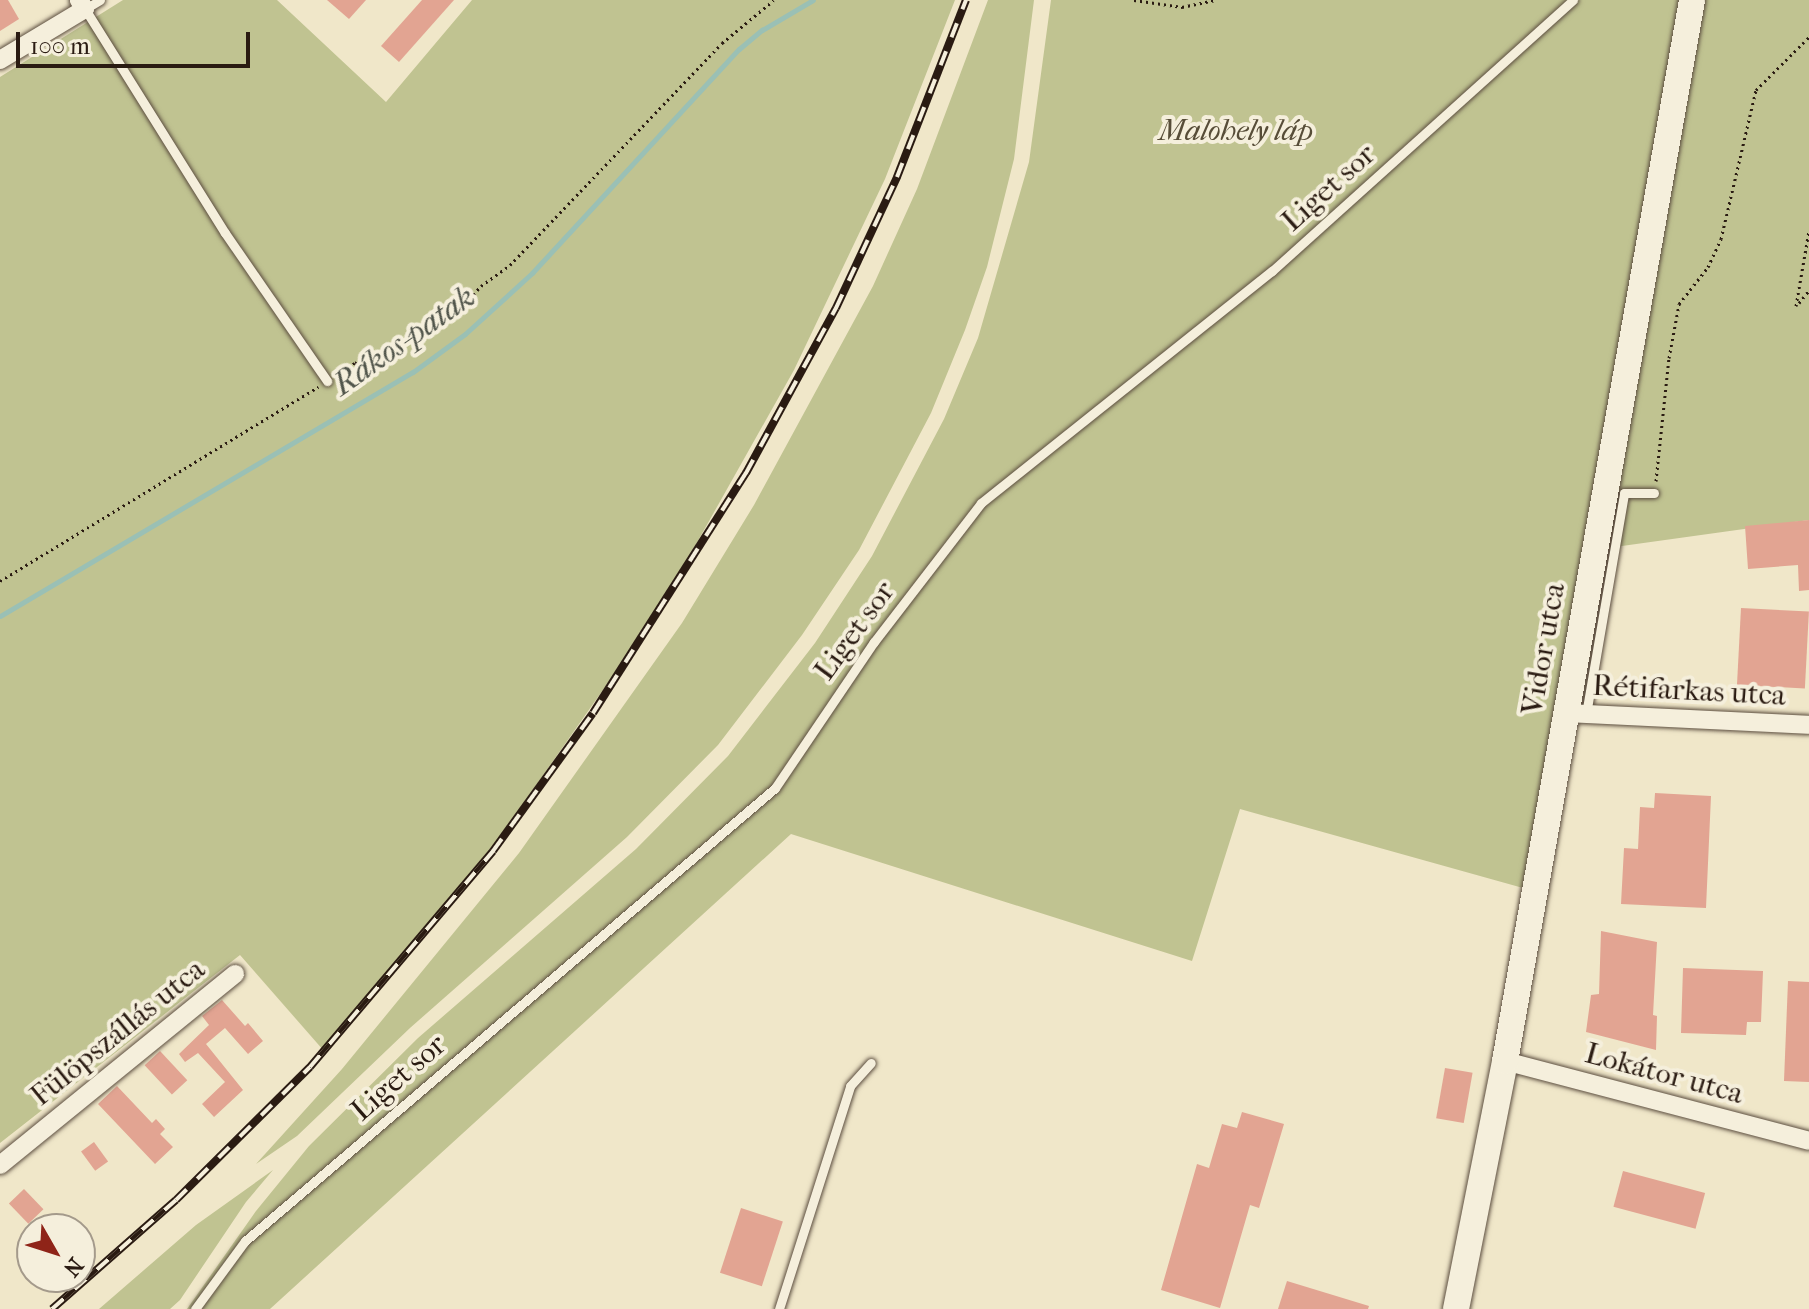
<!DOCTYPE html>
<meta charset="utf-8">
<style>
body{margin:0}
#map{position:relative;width:1809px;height:1309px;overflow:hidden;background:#f0e7c9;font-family:"IM FELL French Canon",serif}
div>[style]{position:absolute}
.green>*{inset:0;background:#c0c391}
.stream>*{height:5px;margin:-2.5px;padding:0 2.5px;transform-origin:2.5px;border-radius:2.5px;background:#9ac0b5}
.building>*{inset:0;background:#e2a492;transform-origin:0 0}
.path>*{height:3px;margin-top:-1.5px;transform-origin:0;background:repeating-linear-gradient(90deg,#2a1b12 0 2px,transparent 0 6px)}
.roads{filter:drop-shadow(0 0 2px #5c4e40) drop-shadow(0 0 2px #5c4e40)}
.lane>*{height:9px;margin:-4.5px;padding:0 4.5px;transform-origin:4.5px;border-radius:4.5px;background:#f5efdc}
.street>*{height:18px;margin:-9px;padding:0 9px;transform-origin:9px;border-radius:9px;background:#f5efdc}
.secondary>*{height:26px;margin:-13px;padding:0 13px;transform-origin:13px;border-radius:13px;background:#f5efdc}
.rail>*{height:8px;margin-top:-4px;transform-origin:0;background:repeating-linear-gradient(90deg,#f5efdc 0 15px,#2a1b12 0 30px);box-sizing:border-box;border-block:2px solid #2a1b12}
span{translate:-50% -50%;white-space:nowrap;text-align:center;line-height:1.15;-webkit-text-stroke:8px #f5efdc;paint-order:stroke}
.park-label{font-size:30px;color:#574d38;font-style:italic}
.street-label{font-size:30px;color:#2a1b12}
.water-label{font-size:32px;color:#51554b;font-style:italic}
.north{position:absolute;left:16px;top:1213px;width:80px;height:80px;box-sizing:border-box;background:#f5efdc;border:2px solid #a49a8b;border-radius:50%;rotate:129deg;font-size:22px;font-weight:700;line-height:32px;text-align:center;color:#2a1b12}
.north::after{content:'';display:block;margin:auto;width:28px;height:36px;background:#8f2418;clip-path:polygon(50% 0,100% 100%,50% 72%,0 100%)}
.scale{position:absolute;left:16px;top:32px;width:234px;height:36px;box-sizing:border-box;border:4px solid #2a1b12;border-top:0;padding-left:10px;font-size:24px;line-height:28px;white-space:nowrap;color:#2a1b12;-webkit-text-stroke:6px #f5efdc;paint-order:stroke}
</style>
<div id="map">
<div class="green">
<i style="clip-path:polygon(123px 0,277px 0,386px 102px,472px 0,955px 0,885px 179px,794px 370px,659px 610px,499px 838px,324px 1051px,240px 955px,0 1143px,0 77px)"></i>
<i style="clip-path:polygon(988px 0,1034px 0,1014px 159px,987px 267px,965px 330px,931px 413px,859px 550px,802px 635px,718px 745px,627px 837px,410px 1028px,297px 1136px,256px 1164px,342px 1069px,519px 853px,682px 623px,754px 505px,873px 286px,917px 189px)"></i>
<i style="clip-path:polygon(1051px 0,1809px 0,1809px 520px,1586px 551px,1523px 888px,1240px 809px,1192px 961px,791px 834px,270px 1309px,187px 1309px,256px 1211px,309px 1146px,418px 1038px,636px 849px,728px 756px,815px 643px,872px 556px,944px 419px,978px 338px,1029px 162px)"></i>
<i style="clip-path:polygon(273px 1170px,246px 1202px,180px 1300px,170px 1309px,99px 1309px,196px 1225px)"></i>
</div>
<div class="stream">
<i style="left:0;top:616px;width:480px;rotate:-30.6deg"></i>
<i style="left:413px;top:372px;width:64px;rotate:-36.2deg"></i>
<i style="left:465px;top:334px;width:91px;rotate:-42.3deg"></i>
<i style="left:532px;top:273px;width:305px;rotate:-47.3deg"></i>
<i style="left:739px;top:49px;width:30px;rotate:-40deg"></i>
<i style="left:762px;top:30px;width:59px;rotate:-30.5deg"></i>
</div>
<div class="building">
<i style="clip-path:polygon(0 0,8px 0,19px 19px,0 31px)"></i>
<i style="clip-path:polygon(327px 0,366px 0,349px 19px)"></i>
<i style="clip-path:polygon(422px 0,454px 0,399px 62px,381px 46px)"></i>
<i style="clip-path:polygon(1809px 520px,1809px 590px,1799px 591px,1798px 565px,1748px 569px,1745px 526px)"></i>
<i style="left:1741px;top:608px;width:68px;height:77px;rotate:3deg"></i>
<i style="clip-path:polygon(1655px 793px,1711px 796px,1706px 908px,1621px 904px,1624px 848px,1638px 849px,1640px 807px,1654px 808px)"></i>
<i style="clip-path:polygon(1601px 931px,1657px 942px,1653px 1015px,1657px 1016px,1656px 1050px,1586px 1032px,1591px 995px,1599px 994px)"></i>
<i style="clip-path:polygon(1683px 968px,1763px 971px,1761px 1022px,1747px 1022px,1746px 1035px,1681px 1033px)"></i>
<i style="clip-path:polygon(1788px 981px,1809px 982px,1809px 1082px,1784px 1081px)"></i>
<i style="clip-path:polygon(222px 1000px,245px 1026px,248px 1023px,263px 1041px,248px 1054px,225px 1028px,206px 1044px,243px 1090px,214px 1117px,202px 1104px,225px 1082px,198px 1053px,185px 1062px,179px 1054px,209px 1025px,202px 1016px)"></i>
<i style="left:160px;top:1051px;width:40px;height:21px;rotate:47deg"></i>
<i style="left:1445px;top:1068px;width:28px;height:51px;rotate:10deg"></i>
<i style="clip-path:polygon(117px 1086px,152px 1123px,156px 1119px,165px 1129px,160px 1134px,173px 1147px,155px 1164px,98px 1104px)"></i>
<i style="clip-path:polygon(1242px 1112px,1284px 1124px,1259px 1208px,1250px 1205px,1220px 1308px,1161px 1290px,1197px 1164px,1209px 1168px,1222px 1124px,1237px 1128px)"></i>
<i style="left:94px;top:1142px;width:24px;height:16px;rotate:54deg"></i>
<i style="left:1623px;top:1171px;width:85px;height:37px;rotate:15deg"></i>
<i style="left:24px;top:1189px;width:28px;height:21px;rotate:46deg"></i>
<i style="left:741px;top:1208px;width:44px;height:68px;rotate:18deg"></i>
<i style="clip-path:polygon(1287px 1281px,1369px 1306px,1368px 1309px,1278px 1309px)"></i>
</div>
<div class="path">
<i style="left:1134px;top:0;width:49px;rotate:8.3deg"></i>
<i style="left:1182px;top:7px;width:34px;rotate:-12deg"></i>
<i style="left:1799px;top:303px;width:16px;rotate:-52deg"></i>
<i style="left:1796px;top:306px;width:76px;rotate:-80.2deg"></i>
<i style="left:338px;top:374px;width:20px;rotate:-33deg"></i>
<i style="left:355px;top:363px;width:65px;rotate:-21.8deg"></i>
<i style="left:415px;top:339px;width:50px;rotate:-31.2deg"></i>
<i style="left:458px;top:313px;width:35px;rotate:-50deg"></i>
<i style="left:481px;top:286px;width:36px;rotate:-36deg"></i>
<i style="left:510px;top:265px;width:307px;rotate:-46.3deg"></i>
<i style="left:722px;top:43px;width:67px;rotate:-39.6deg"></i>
<i style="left:1656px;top:481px;width:124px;rotate:-84deg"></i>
<i style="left:1669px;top:358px;width:55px;rotate:-79.5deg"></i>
<i style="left:1679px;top:304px;width:47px;rotate:-51.9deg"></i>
<i style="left:1708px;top:267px;width:31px;rotate:-65deg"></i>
<i style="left:1721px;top:239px;width:153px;rotate:-76.8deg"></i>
<i style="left:1756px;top:90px;width:75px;rotate:-45deg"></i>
<i style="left:0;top:581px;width:373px;rotate:-31.4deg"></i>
</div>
<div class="roads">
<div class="lane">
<i style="left:100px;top:0;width:17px;rotate:149deg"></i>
<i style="left:85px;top:9px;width:264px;rotate:58deg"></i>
<i style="left:225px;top:233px;width:180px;rotate:55.4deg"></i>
<i style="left:1586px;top:714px;width:224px;rotate:-80.2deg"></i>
<i style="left:1624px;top:493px;width:30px"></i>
<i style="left:195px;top:1309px;width:84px;rotate:-53.7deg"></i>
<i style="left:245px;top:1241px;width:697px;rotate:-40.52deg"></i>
<i style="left:775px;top:788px;width:176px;rotate:-55.9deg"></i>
<i style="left:874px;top:642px;width:175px;rotate:-52.4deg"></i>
<i style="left:981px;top:503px;width:372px;rotate:-38.6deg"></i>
<i style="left:1272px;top:271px;width:405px;rotate:-42deg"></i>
<i style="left:779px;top:1309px;width:234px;rotate:-72.3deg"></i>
<i style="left:850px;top:1086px;width:31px;rotate:-48deg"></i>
</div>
<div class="street">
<i style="left:0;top:60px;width:99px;rotate:-31deg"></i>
<i style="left:85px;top:9px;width:11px;rotate:-124deg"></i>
<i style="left:1565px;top:713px;width:244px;rotate:2.8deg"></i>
<i style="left:1505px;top:1061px;width:314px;rotate:14.7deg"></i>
<i style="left:0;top:1165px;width:303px;rotate:-39.1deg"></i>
</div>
<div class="secondary">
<i style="left:1456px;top:1309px;width:253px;rotate:-78.8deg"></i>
<i style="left:1505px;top:1061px;width:1077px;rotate:-80deg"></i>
</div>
</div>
<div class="rail">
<i style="left:52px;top:1309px;width:165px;rotate:-41.3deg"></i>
<i style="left:176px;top:1200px;width:189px;rotate:-44.8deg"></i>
<i style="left:310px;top:1067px;width:283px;rotate:-49.7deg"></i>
<i style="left:493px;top:851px;width:170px;rotate:-54.1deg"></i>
<i style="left:593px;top:713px;width:285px;rotate:-57.5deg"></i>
<i style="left:746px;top:473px;width:188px;rotate:-61.4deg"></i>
<i style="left:836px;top:308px;width:145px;rotate:-65deg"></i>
<i style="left:897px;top:177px;width:190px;rotate:-68.7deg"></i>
</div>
<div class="park-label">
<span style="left:1236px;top:131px">Malohely láp</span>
</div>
<div class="street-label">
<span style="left:1329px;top:188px;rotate:-42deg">Liget sor</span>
<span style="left:855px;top:631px;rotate:-54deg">Liget sor</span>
<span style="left:1544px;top:649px;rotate:-80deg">Vidor utca</span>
<span style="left:1689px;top:691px;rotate:3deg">Rétifarkas utca</span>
<span style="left:118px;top:1033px;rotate:-39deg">Fülöpszállás utca</span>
<span style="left:1664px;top:1074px;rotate:15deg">Lokátor utca</span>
<span style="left:399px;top:1078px;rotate:-41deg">Liget sor</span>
</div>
<div class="water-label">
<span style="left:404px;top:341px;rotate:-35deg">Rákos-patak</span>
</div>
<div class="north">N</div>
<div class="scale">100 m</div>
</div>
